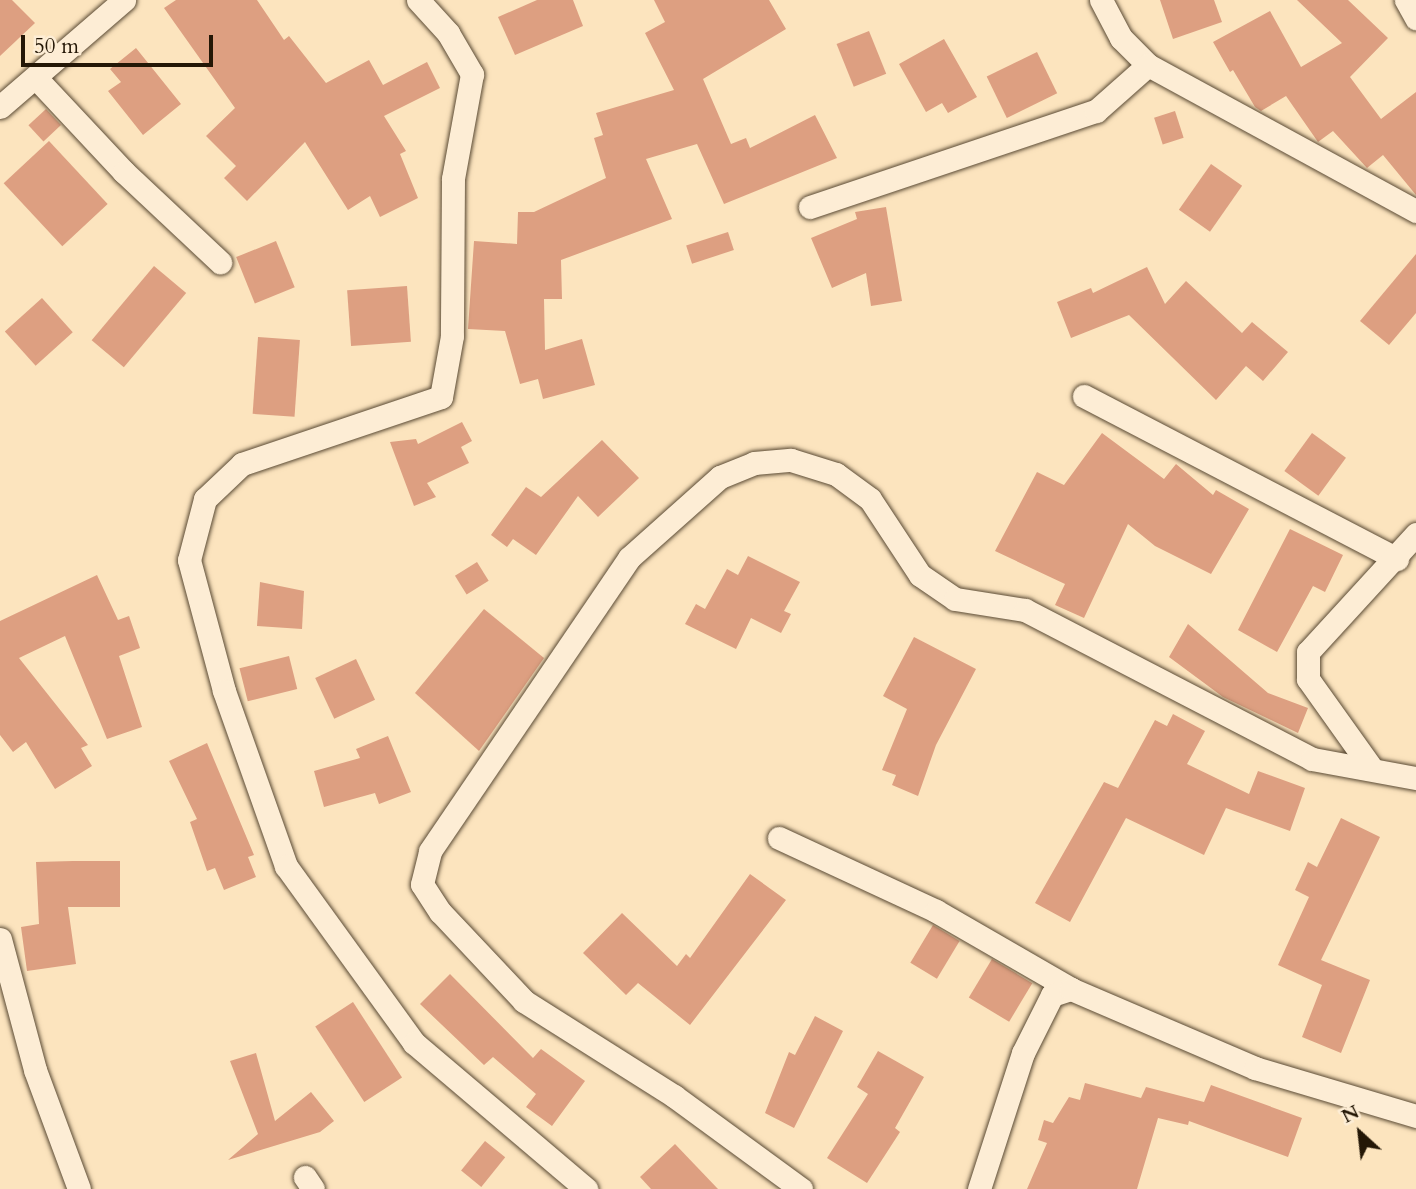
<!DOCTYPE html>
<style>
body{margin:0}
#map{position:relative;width:1416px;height:1189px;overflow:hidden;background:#fce4be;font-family:Cardo,serif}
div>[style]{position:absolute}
.building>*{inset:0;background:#dd9f81;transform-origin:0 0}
.roads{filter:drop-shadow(0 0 2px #5a4a34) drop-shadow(0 0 2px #5a4a34)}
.street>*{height:23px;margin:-11.5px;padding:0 11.5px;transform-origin:11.5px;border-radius:11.5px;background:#fdedd5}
span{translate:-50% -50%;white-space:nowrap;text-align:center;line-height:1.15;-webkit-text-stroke:7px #fdedd5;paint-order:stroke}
.north{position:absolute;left:1325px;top:1098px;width:70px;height:70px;-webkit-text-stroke:5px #fdedd5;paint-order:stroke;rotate:333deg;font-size:19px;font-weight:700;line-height:28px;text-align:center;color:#241706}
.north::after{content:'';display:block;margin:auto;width:24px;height:32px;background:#241706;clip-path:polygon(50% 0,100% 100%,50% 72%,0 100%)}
.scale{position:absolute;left:21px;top:35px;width:192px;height:32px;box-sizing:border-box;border:4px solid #241706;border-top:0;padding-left:9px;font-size:21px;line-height:24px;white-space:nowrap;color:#241706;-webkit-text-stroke:5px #fdedd5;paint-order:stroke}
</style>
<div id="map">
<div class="building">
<i style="clip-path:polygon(0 0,12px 0,35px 23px,0 56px)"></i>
<i style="clip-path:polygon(176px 0,257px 0,284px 40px,289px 36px,326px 83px,369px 60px,383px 85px,427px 62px,440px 88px,384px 116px,406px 151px,400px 154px,418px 198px,380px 217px,370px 196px,348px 210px,305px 142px,247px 201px,224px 178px,236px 166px,206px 136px,235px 108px,164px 8px)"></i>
<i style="clip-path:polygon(537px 0,573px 0,583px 26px,515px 55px,498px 17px)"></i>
<i style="clip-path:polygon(654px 0,769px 0,786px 29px,703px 79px,731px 144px,746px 138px,750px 148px,815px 115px,837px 158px,724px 204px,697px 144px,646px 159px,672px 219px,561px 260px,562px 299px,544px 299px,545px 350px,582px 339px,595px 385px,543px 399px,538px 379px,520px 384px,505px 331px,468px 329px,474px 241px,517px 244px,518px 212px,534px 212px,606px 178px,594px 138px,603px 135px,596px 113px,674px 90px,645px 33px,665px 22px)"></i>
<i style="clip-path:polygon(1160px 0,1214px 0,1222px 22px,1173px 39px)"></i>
<i style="clip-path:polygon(1297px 0,1348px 0,1388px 38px,1350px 77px,1381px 119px,1416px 92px,1416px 195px,1383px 155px,1367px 168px,1333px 131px,1318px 142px,1286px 96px,1261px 111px,1255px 107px,1233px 70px,1230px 72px,1213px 42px,1270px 11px,1301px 67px,1342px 43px)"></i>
<i style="left:869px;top:31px;width:46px;height:35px;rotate:68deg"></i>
<i style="clip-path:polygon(944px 39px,977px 97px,948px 113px,942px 103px,926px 112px,899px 64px)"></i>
<i style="clip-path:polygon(136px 48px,181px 104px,143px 135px,108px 91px,121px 82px,110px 69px)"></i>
<i style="left:1037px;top:52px;width:46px;height:56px;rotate:64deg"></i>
<i style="left:46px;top:109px;width:22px;height:24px;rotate:47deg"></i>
<i style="left:1175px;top:111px;width:28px;height:22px;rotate:72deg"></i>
<i style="left:49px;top:141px;width:86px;height:62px;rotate:47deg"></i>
<i style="left:1211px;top:164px;width:38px;height:56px;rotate:35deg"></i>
<i style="clip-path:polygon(886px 207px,902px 301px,871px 306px,866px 273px,832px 288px,811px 238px,857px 219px,855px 212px)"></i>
<i style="left:728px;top:232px;width:19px;height:44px;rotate:72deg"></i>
<i style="left:276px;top:241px;width:50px;height:43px;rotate:68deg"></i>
<i style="clip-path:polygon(1416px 254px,1416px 313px,1389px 345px,1360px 321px)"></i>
<i style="left:154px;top:266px;width:42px;height:97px;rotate:40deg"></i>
<i style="clip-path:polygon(1147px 267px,1165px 304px,1186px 281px,1242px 333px,1252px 322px,1288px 352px,1263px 381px,1246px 366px,1216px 400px,1129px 315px,1071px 338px,1057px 302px,1091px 288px,1093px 293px)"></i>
<i style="left:407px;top:286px;width:56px;height:60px;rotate:86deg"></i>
<i style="left:42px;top:298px;width:46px;height:50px;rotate:48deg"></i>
<i style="left:258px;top:337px;width:42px;height:77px;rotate:4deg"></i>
<i style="clip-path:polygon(462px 422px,472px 441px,461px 447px,469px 463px,427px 483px,436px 497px,414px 506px,390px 442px,416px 439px,418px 444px)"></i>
<i style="clip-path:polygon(1102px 433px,1164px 479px,1176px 464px,1213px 495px,1216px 490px,1249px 509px,1211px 574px,1155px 546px,1128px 524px,1084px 618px,1055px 605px,1065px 584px,995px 551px,1037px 472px,1064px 485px)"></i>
<i style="left:1312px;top:433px;width:42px;height:47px;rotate:36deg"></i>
<i style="clip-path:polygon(602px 440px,639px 478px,598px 517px,578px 496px,536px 555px,513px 539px,507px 547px,491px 535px,526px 487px,541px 497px)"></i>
<i style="clip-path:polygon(1290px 529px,1343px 555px,1325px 592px,1313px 586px,1277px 652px,1238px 630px)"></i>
<i style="clip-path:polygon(748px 556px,800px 582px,784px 611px,791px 614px,781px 633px,751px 618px,736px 649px,685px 624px,696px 604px,705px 609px,727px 569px,738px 575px)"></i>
<i style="left:477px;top:562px;width:22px;height:26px;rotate:58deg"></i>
<i style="clip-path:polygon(97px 575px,118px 620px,129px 616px,140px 648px,119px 656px,142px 727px,107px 739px,65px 636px,19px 658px,88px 745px,81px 748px,92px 766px,55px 789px,26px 742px,13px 752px,0 735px,0 621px)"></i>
<i style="clip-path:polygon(260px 582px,304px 591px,302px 629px,257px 626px)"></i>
<i style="clip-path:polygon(484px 609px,544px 658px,479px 751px,415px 693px)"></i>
<i style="clip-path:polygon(1188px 624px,1268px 693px,1308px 708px,1298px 733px,1223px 697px,1169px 657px)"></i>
<i style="clip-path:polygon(914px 637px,976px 669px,936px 745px,918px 796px,892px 785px,896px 775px,882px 770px,907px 709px,883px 696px)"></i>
<i style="left:289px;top:656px;width:34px;height:51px;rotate:76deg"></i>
<i style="left:356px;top:659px;width:45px;height:45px;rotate:65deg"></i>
<i style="clip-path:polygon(1173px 714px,1205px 731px,1187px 764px,1249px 794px,1258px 771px,1305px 788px,1290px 831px,1226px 808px,1204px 855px,1126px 818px,1070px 922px,1035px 903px,1104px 782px,1118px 788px,1155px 720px,1167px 726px)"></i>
<i style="clip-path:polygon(388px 736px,411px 792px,379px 804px,375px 793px,324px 807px,314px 771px,360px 758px,356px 749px)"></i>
<i style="clip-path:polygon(207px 743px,254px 855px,248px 857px,256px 877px,224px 890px,215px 868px,207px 871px,190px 822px,197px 819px,169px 761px)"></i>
<i style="clip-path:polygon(1341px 818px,1380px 837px,1321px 960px,1370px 980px,1341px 1053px,1302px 1037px,1322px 985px,1278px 965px,1309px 897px,1295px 890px,1308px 862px,1317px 867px)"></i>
<i style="clip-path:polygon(73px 861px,120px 861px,120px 907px,68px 907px,76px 964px,27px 971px,21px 927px,39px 924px,36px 862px)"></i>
<i style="clip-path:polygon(750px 874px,786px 900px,690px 1025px,638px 983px,626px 995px,583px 953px,622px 913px,677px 966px,686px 954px,690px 958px)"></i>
<i style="left:933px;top:925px;width:31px;height:44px;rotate:31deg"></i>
<i style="left:992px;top:959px;width:47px;height:45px;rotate:31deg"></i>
<i style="clip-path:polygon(450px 974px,533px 1058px,541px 1049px,585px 1081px,552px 1126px,526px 1107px,536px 1094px,493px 1057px,484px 1065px,420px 1004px)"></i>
<i style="left:353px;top:1002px;width:90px;height:45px;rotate:57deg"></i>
<i style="clip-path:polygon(815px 1016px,843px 1031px,794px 1128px,765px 1113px,789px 1052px,795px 1055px)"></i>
<i style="clip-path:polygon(878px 1051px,924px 1077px,895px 1128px,900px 1132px,867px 1183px,827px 1158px,868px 1094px,857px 1087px)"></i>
<i style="clip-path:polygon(256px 1053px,275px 1121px,311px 1092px,334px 1121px,320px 1132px,228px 1160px,258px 1134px,230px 1061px)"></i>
<i style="clip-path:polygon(1085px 1083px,1141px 1098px,1146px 1087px,1204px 1102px,1211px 1085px,1302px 1118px,1288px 1157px,1189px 1121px,1188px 1125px,1158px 1118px,1137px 1189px,1027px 1189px,1047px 1143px,1038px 1140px,1044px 1120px,1053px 1123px,1069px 1097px,1080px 1100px)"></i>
<i style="left:485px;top:1141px;width:26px;height:38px;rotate:39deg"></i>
<i style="clip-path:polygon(675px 1144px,718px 1189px,651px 1189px,640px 1177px)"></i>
</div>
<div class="roads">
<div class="street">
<i style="left:418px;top:0;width:45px;rotate:47.7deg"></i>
<i style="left:448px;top:33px;width:48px;rotate:59.7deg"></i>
<i style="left:472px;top:74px;width:107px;rotate:100.3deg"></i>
<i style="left:453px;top:179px;width:157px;rotate:90.4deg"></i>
<i style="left:452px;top:336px;width:62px;rotate:100.2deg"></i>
<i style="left:441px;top:397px;width:210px;rotate:161.4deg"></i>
<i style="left:242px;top:464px;width:51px;rotate:136.6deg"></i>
<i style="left:205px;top:499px;width:63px;rotate:104.7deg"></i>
<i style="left:189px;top:560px;width:136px;rotate:75deg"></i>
<i style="left:224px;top:691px;width:186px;rotate:70.5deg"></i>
<i style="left:286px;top:866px;width:218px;rotate:54.1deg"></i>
<i style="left:414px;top:1043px;width:226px;rotate:40.3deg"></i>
<i style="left:1101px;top:0;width:43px;rotate:62.2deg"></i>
<i style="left:1121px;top:38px;width:38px;rotate:45deg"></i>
<i style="left:1148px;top:65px;width:305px;rotate:28.6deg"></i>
<i style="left:1406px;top:0;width:21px;rotate:61deg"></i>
<i style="left:36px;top:78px;width:129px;rotate:46.9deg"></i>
<i style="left:124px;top:172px;width:132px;rotate:43.2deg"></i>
<i style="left:0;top:107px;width:164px;rotate:-40.8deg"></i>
<i style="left:810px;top:207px;width:302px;rotate:-18.6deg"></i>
<i style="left:1096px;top:111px;width:69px;rotate:-41.5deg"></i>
<i style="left:1084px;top:396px;width:353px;rotate:27.5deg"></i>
<i style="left:1370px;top:766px;width:107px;rotate:-125.5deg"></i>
<i style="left:1308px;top:679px;width:27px;rotate:-90deg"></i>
<i style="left:1308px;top:652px;width:160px;rotate:-47.5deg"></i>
<i style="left:779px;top:838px;width:173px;rotate:24.9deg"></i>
<i style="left:936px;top:911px;width:156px;rotate:30deg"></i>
<i style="left:0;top:939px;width:136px;rotate:75deg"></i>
<i style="left:35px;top:1070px;width:127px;rotate:69.7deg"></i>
<i style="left:305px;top:1177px;width:14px;rotate:56deg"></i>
<i style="left:801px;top:1189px;width:157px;rotate:-143.8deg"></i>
<i style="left:674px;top:1096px;width:178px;rotate:-147.7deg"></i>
<i style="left:524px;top:1001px;width:122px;rotate:-133.3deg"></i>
<i style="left:440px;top:912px;width:33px;rotate:-123deg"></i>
<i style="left:422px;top:884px;width:34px;rotate:-76deg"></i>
<i style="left:430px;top:851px;width:354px;rotate:-55.8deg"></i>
<i style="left:629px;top:558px;width:122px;rotate:-41.7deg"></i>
<i style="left:720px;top:477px;width:37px;rotate:-22deg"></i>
<i style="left:754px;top:463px;width:37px;rotate:-5deg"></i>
<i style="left:791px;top:460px;width:47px;rotate:17.3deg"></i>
<i style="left:836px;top:474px;width:42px;rotate:36.3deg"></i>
<i style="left:870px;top:499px;width:91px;rotate:56.7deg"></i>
<i style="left:920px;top:575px;width:42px;rotate:34.4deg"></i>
<i style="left:955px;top:599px;width:71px;rotate:8.9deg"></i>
<i style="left:1025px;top:610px;width:323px;rotate:27.4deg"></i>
<i style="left:1312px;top:759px;width:106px;rotate:10.4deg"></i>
<i style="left:979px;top:1189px;width:143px;rotate:-72.1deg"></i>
<i style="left:1023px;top:1053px;width:65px;rotate:-63.4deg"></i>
<i style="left:1052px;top:995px;width:20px;rotate:-18deg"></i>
<i style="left:1071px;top:989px;width:200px;rotate:23.2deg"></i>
<i style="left:1255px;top:1068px;width:168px;rotate:16.6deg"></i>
</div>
</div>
<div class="north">N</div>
<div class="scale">50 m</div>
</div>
